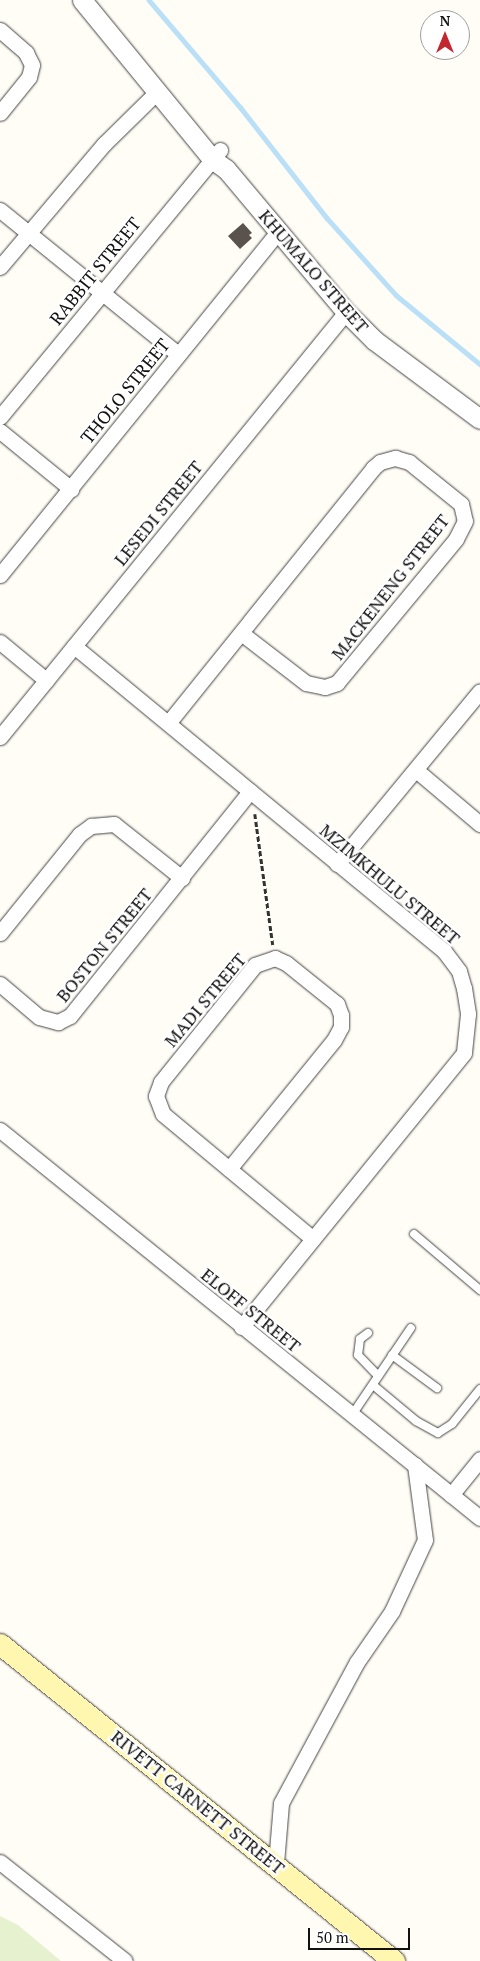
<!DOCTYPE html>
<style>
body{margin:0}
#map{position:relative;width:480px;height:1961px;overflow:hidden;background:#fffdf5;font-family:"PT Serif",serif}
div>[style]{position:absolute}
.pitch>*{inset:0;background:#e6f2cf}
.stream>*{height:4.5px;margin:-2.25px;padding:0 2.25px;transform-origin:2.25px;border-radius:2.25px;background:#b9e0f7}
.building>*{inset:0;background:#5a524d}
.path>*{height:2.5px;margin-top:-1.25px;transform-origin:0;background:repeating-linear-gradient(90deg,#333 0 5px,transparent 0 7.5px)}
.roads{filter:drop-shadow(0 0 1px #444) drop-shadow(0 0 1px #444)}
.service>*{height:8px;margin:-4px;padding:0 4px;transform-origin:4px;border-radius:4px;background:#fff}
.minor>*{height:15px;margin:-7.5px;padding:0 7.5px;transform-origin:7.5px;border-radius:7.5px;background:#fff}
.tertiary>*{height:19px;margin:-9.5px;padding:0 9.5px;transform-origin:9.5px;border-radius:9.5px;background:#fff}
.secondary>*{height:21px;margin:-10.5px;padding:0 10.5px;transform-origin:10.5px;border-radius:10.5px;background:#fff6b0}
span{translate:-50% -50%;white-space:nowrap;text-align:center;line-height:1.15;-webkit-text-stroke:5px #fff;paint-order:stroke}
.street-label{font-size:18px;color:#111}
.north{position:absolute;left:420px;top:10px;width:50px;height:50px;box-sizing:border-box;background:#fff;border:1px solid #a0a0a0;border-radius:50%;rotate:0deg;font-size:14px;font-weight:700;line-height:20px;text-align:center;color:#111}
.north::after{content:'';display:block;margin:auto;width:18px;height:22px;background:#c4262e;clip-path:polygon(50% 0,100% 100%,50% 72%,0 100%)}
.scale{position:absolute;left:308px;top:1928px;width:102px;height:22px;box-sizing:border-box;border:2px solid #111;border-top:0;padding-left:6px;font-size:15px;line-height:18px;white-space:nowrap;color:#111;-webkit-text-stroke:4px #fff;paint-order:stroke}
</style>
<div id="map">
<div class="pitch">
<i style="clip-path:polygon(0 1916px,18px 1925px,61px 1961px,0 1961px)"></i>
</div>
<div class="stream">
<i style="left:149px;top:0;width:142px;rotate:49.6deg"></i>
<i style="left:241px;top:108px;width:140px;rotate:52deg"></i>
<i style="left:327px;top:218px;width:103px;rotate:48.1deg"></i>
<i style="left:396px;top:295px;width:109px;rotate:39.4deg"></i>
</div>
<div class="building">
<i style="clip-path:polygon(243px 223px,252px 233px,249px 235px,252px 238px,240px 249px,228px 236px)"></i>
</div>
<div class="path">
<i style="left:255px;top:814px;width:132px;rotate:82.2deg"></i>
</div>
<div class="roads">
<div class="service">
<i style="left:414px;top:1234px;width:87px;rotate:40.3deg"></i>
<i style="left:368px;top:1333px;width:10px;rotate:143deg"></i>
<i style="left:360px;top:1339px;width:16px;rotate:97deg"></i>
<i style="left:358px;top:1355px;width:29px;rotate:46deg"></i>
<i style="left:392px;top:1355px;width:56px;rotate:36.3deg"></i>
<i style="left:373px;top:1385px;width:56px;rotate:39.9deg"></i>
<i style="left:416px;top:1421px;width:25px;rotate:29deg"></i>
<i style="left:438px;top:1433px;width:17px;rotate:-33deg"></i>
<i style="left:452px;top:1424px;width:45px;rotate:-51.3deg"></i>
<i style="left:352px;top:1415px;width:105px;rotate:-55.9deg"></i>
</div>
<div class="minor">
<i style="left:0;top:30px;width:35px;rotate:41deg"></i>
<i style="left:26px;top:53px;width:13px;rotate:63deg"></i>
<i style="left:32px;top:65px;width:12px;rotate:104deg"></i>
<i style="left:29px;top:77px;width:46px;rotate:128.9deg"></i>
<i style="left:0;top:210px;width:229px;rotate:39deg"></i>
<i style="left:0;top:267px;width:161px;rotate:-49.8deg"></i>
<i style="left:104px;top:144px;width:74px;rotate:-44.5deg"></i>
<i style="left:0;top:417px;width:346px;rotate:-50.5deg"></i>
<i style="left:0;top:431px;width:92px;rotate:39.2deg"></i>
<i style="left:0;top:575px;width:443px;rotate:-51deg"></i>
<i style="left:0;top:642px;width:60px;rotate:39.6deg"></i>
<i style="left:74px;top:646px;width:480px;rotate:39.5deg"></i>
<i style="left:444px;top:951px;width:25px;rotate:53deg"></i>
<i style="left:459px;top:971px;width:18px;rotate:74deg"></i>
<i style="left:464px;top:988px;width:26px;rotate:81deg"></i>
<i style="left:468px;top:1014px;width:39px;rotate:96deg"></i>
<i style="left:464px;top:1053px;width:353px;rotate:129.1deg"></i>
<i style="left:169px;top:722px;width:326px;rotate:-51.2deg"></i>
<i style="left:373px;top:468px;width:9px;rotate:-41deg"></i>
<i style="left:380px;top:462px;width:16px;rotate:-15deg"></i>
<i style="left:395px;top:458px;width:15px;rotate:16deg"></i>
<i style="left:409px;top:462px;width:67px;rotate:38.9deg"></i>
<i style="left:461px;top:504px;width:17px;rotate:77deg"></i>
<i style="left:465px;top:521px;width:20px;rotate:117deg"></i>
<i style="left:456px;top:539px;width:187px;rotate:129.6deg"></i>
<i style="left:337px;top:683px;width:13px;rotate:162deg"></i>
<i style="left:325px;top:687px;width:19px;rotate:-168deg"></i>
<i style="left:306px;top:683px;width:82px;rotate:-142.4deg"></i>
<i style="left:0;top:737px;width:548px;rotate:-50.85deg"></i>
<i style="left:416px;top:770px;width:84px;rotate:40.2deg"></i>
<i style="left:337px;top:864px;width:224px;rotate:-50.4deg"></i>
<i style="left:0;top:933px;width:127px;rotate:-51.1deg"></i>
<i style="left:80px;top:834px;width:14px;rotate:-36deg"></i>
<i style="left:91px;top:826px;width:23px;rotate:-5deg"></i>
<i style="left:114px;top:824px;width:87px;rotate:38.5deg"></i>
<i style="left:0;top:984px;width:51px;rotate:40.2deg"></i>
<i style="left:39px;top:1017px;width:20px;rotate:15deg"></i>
<i style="left:58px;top:1022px;width:13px;rotate:-27deg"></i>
<i style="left:70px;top:1016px;width:288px;rotate:-51.3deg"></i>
<i style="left:0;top:1130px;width:617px;rotate:38.95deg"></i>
<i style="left:229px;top:1169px;width:166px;rotate:-50.9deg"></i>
<i style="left:334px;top:1040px;width:15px;rotate:-62deg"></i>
<i style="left:341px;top:1027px;width:12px;rotate:-90deg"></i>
<i style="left:341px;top:1015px;width:12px;rotate:-110deg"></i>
<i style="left:337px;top:1004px;width:65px;rotate:-141.2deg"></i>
<i style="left:286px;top:963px;width:12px;rotate:-156deg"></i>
<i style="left:275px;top:958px;width:21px;rotate:161deg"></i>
<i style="left:255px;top:965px;width:150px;rotate:128.8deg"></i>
<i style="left:161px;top:1082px;width:15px;rotate:110deg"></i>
<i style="left:156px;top:1096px;width:19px;rotate:69deg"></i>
<i style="left:163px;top:1114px;width:195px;rotate:39.8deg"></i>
<i style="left:451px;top:1495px;width:46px;rotate:-51.1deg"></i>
<i style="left:0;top:1862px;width:159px;rotate:38.4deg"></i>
<i style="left:276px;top:1863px;width:60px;rotate:-85.2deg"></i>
<i style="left:281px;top:1803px;width:160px;rotate:-61.7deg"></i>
<i style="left:357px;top:1662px;width:62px;rotate:-55.5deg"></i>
<i style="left:392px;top:1611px;width:78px;rotate:-65.1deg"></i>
<i style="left:425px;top:1540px;width:76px;rotate:-97.6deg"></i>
</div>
<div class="tertiary">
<i style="left:82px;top:0;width:205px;rotate:50.7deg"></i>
<i style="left:212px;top:159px;width:17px;rotate:36deg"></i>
<i style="left:226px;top:169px;width:187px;rotate:50deg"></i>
<i style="left:346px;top:312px;width:40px;rotate:45deg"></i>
<i style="left:374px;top:340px;width:132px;rotate:36.7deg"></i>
</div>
<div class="secondary">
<i style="left:0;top:1644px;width:506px;rotate:38.82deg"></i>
</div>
</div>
<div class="street-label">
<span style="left:95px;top:271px;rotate:-51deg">RABBIT STREET</span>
<span style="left:314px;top:271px;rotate:49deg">KHUMALO STREET</span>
<span style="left:125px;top:391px;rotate:-51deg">THOLO STREET</span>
<span style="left:158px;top:513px;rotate:-51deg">LESEDI STREET</span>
<span style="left:390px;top:587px;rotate:-52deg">MACKENENG STREET</span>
<span style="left:390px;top:884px;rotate:40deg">MZIMKHULU STREET</span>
<span style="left:104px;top:945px;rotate:-51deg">BOSTON STREET</span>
<span style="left:205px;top:1000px;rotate:-50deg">MADI STREET</span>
<span style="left:251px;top:1310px;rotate:39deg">ELOFF STREET</span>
<span style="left:198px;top:1802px;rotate:39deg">RIVETT CARNETT STREET</span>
</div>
<div class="north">N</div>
<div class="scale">50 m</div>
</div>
